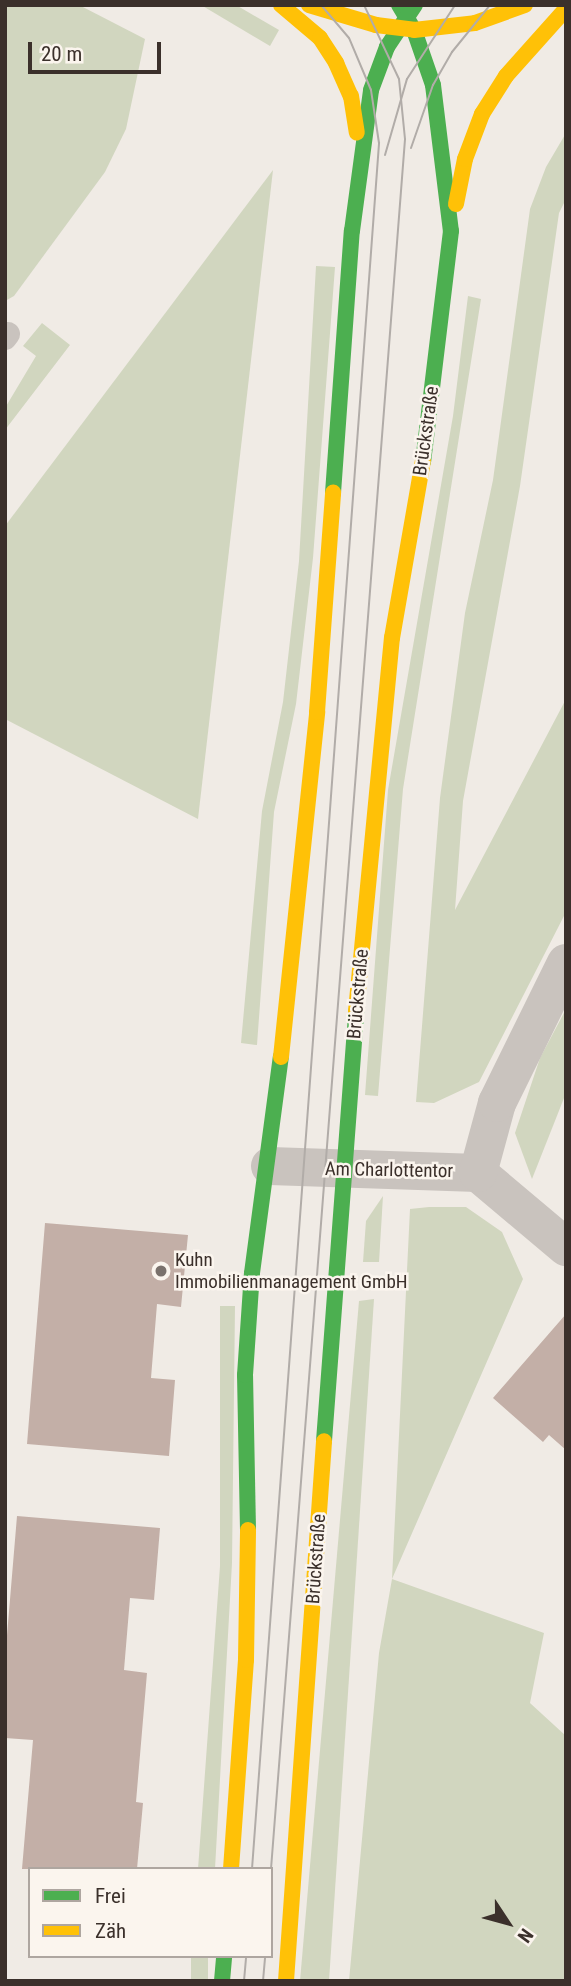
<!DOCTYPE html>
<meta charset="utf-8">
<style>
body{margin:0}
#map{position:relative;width:571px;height:1986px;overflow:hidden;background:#f0ebe5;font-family:"Roboto Condensed",sans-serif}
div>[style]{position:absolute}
.green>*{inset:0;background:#d1d6bf;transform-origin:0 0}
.building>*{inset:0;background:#c3afa7}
.lane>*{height:24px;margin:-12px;padding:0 12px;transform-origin:12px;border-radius:12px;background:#c9c3be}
.street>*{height:38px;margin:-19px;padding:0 19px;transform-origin:19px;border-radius:19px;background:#c9c3be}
.fast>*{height:16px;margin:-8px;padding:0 8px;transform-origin:8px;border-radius:8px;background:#4caf50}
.slow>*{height:16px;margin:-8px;padding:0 8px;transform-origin:8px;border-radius:8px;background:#ffc107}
.tram>*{height:2px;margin:-1px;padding:0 1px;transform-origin:1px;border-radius:1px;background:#b1aca8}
.dots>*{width:19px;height:19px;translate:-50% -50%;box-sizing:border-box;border:4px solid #fbf5ee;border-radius:50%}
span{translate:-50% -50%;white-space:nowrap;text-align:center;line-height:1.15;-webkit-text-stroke:5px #fbf5ee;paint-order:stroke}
.street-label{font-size:19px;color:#3b302b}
.poi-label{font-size:19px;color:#3b302b}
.left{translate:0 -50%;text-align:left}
.frame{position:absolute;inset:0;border:7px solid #3b302b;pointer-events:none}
.legend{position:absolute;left:28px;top:1867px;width:245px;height:91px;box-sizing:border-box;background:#fbf5ee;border:2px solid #aea6a0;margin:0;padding:9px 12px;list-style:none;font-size:21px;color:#3b302b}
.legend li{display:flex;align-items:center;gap:14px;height:35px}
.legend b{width:35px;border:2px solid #aea6a0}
.north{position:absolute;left:473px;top:1888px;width:70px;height:70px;-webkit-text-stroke:5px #fbf5ee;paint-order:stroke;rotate:126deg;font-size:19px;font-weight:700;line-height:28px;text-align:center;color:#3b302b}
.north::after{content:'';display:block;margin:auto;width:24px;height:32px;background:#3b302b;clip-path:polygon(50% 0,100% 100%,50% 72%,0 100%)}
.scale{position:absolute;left:28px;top:42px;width:133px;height:32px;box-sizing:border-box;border:4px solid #3b302b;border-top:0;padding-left:9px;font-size:21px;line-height:24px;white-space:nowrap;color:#3b302b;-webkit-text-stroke:5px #fbf5ee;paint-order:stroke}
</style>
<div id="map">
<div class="green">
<i style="clip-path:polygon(5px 5px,79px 5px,145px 39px,126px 129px,105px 172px,14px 296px,5px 301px)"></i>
<i style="clip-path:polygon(201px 5px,236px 5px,279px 30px,270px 46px)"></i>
<i style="clip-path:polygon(566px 133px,566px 199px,559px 213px,520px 486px,463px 801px,455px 910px,566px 699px,566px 912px,479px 1082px,434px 1103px,416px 1102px,440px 798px,465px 613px,493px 480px,530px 209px,546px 167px)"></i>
<i style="clip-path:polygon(273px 170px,198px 819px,5px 719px,5px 526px)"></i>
<i style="clip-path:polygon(316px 266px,335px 267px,313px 558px,296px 704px,274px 812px,257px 1045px,241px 1043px,262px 811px,283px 702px,299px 561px)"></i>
<i style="clip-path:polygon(468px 296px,481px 299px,403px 789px,378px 1096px,365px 1095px,388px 790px,453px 416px)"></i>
<i style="clip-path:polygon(42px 323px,70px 345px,5px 430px,5px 408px,36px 356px,23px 346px)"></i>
<i style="clip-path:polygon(566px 1009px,566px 1093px,532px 1179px,515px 1133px,540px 1058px)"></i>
<i style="clip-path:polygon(383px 1196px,379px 1262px,363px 1262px,366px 1221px)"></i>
<i style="clip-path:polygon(429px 1207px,466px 1207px,502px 1232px,523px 1279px,392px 1579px,544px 1633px,530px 1703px,566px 1736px,566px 1981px,349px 1981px,379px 1653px,392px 1579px,410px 1209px)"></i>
<i style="clip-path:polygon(374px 1299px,329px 1981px,300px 1981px,359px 1301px)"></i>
<i style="clip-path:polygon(220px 1306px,235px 1306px,232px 1563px,215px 1869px,198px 1869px,220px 1566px)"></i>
<i style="left:191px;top:1956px;width:17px;height:25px"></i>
</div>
<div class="building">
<i style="clip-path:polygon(45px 1223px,188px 1235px,181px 1307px,157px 1304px,151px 1378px,175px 1380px,169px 1456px,27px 1444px)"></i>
<i style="clip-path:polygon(566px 1314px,566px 1450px,549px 1435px,543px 1442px,493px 1398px)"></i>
<i style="clip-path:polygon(17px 1516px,160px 1528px,154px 1600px,130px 1598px,124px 1670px,147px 1673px,136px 1802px,143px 1803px,137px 1869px,22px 1869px,33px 1740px,5px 1738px,5px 1659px)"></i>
</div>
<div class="lane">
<i style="left:5px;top:338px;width:5px;rotate:-53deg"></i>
</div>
<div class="street">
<i style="left:270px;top:1166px;width:208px;rotate:1.9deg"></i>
<i style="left:478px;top:1173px;width:115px;rotate:40.1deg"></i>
<i style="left:478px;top:1173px;width:73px;rotate:-74.8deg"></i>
<i style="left:497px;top:1103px;width:156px;rotate:-63.8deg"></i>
</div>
<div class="fast">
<i style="left:399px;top:5px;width:29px;rotate:59deg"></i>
<i style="left:414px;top:30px;width:58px;rotate:70.9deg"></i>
<i style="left:433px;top:85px;width:147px;rotate:83deg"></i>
<i style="left:451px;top:231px;width:232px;rotate:96.9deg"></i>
<i style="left:333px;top:493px;width:263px;rotate:-85.9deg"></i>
<i style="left:352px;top:231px;width:142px;rotate:-82.3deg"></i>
<i style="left:371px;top:90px;width:46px;rotate:-69.6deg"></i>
<i style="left:387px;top:47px;width:50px;rotate:-56.3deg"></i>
<i style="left:324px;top:1441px;width:431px;rotate:-85.7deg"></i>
<i style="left:248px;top:1530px;width:155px;rotate:-91.1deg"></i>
<i style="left:245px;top:1375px;width:102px;rotate:-86.1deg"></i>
<i style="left:252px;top:1273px;width:218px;rotate:-82.4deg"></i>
<i style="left:222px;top:1981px;width:25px;rotate:-85deg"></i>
</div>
<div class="slow">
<i style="left:281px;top:5px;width:51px;rotate:40.2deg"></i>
<i style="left:320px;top:38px;width:30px;rotate:57deg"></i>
<i style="left:336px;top:63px;width:36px;rotate:66deg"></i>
<i style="left:351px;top:96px;width:37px;rotate:81deg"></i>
<i style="left:309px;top:5px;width:70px;rotate:16.6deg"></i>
<i style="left:376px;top:25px;width:38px;rotate:7deg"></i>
<i style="left:414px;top:30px;width:61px;rotate:-6.5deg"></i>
<i style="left:475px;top:23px;width:53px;rotate:-19.8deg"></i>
<i style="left:456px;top:204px;width:46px;rotate:-78.7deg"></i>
<i style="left:465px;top:159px;width:48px;rotate:-69.3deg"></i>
<i style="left:482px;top:114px;width:45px;rotate:-57.7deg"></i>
<i style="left:506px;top:76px;width:90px;rotate:-48.2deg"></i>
<i style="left:356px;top:1011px;width:375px;rotate:-84.5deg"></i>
<i style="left:392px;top:638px;width:180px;rotate:-80.1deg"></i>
<i style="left:281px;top:1057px;width:347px;rotate:-84deg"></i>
<i style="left:317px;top:712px;width:220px;rotate:-85.8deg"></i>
<i style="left:231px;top:1869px;width:210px;rotate:-85.9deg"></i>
<i style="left:246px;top:1660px;width:130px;rotate:-89.1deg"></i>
<i style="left:286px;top:1981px;width:541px;rotate:-85.97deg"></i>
</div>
<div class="tram">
<i style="left:411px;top:148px;width:67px;rotate:-70.8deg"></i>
<i style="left:433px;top:85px;width:38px;rotate:-60deg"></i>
<i style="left:452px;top:52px;width:60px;rotate:-51deg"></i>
<i style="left:385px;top:155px;width:79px;rotate:-73.9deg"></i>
<i style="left:407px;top:79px;width:88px;rotate:-57deg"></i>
<i style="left:252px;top:1869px;width:1731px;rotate:-85.79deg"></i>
<i style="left:379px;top:143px;width:54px;rotate:-98.6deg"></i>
<i style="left:371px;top:90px;width:56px;rotate:-112.9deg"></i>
<i style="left:349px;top:38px;width:43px;rotate:-130.3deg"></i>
<i style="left:271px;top:1869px;width:1735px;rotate:-85.57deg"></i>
<i style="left:405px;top:139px;width:60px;rotate:-95.7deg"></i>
<i style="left:399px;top:79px;width:82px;rotate:-115.3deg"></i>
<i style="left:244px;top:1981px;width:25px;rotate:-85deg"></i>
<i style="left:263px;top:1981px;width:25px;rotate:-85deg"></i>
</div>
<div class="dots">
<i style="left:161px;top:1271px;background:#7a716c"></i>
</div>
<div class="street-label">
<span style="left:426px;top:431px;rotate:-82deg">Brückstraße</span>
<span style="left:358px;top:994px;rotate:-85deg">Brückstraße</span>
<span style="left:389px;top:1170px;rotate:1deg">Am Charlottentor</span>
<span style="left:316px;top:1559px;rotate:-86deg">Brückstraße</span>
</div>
<div class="poi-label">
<span class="left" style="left:175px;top:1271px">Kuhn<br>Immobilienmanagement GmbH</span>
</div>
<div class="frame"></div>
<ul class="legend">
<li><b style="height:9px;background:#4caf50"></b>Frei</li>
<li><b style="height:9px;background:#ffc107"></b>Zäh</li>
</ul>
<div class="north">N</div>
<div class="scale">20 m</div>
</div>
